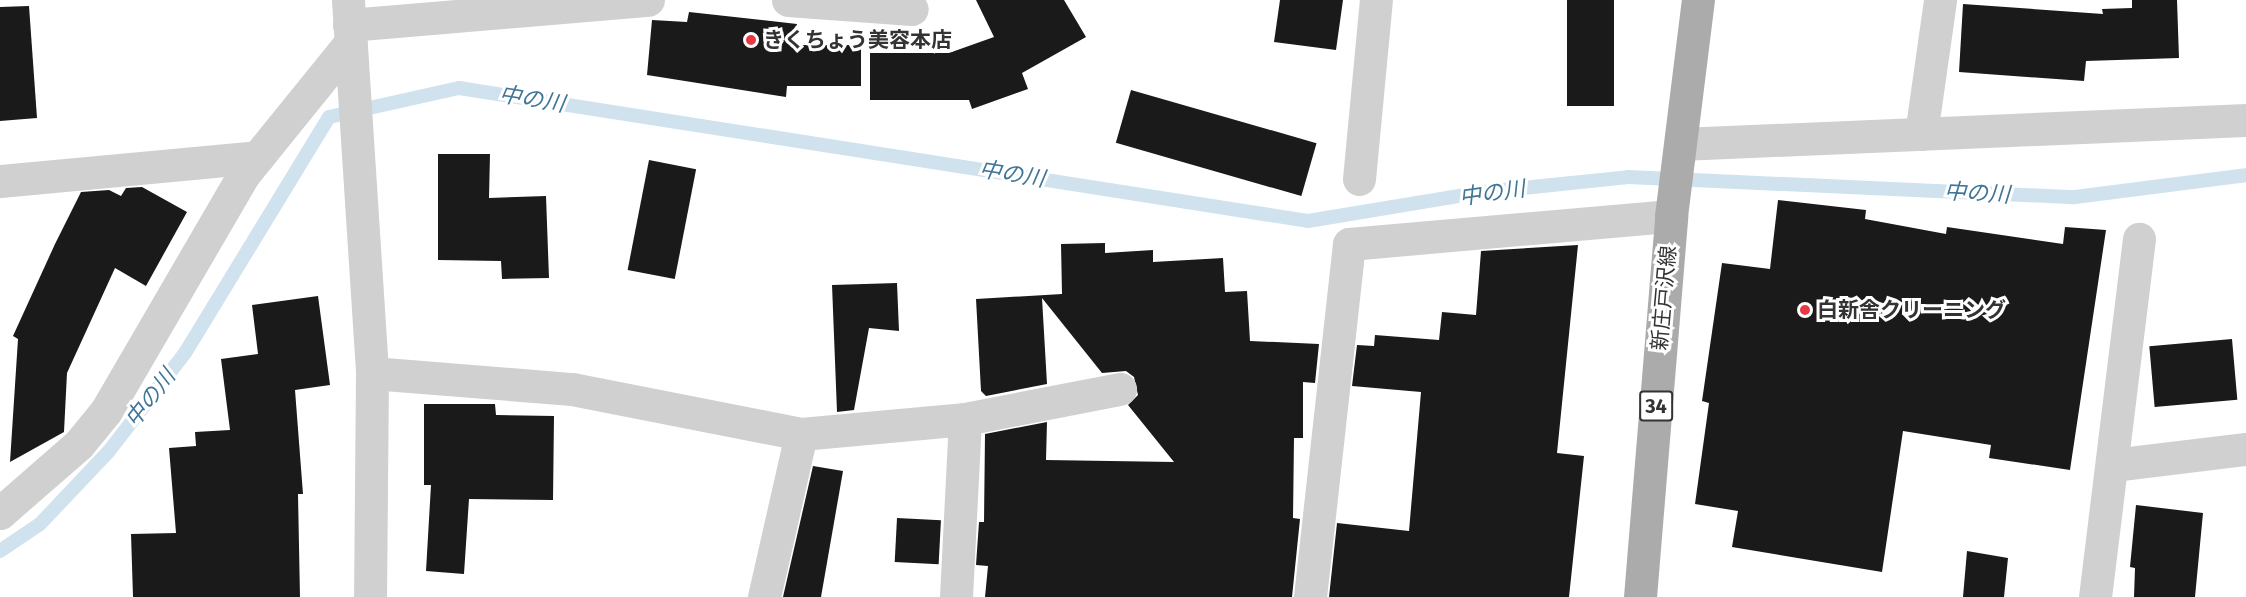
<!DOCTYPE html>
<meta charset="utf-8">
<style>
body{margin:0}
#map{position:relative;width:2246px;height:597px;overflow:hidden;background:#fff;font-family:"Fira Sans","Noto Sans JP",sans-serif}
div>[style]{position:absolute}
.stream>*{height:14px;margin:-7px;padding:0 7px;transform-origin:7px;border-radius:7px;background:#cfe2ee}
.building>*{inset:0;background:#1a1a1a;transform-origin:0 0}
.minor>*{height:33px;margin:-16.5px;padding:0 16.5px;transform-origin:16.5px;border-radius:16.5px;background:#d0d0d0}
.major>*{height:33px;margin:-16.5px;padding:0 16.5px;transform-origin:16.5px;border-radius:16.5px;background:#ababab}
.dots>*{width:16px;height:16px;translate:-50% -50%;box-sizing:border-box;border:3px solid #fff;border-radius:50%}
span{translate:-50% -50%;white-space:nowrap;text-align:center;line-height:1.15;-webkit-text-stroke:6px #fff;paint-order:stroke}
.shield-label span{padding:2px 4px;background:#fff;border:2px solid;border-radius:4px;-webkit-text-stroke-width:0}
.shield-label{font-size:20px;color:#333;font-weight:700}
.poi-label{font-size:21px;color:#333;font-weight:700}
.left{translate:0 -50%;text-align:left}
.street-label{font-size:21px;color:#333}
.water-label{font-size:22px;color:#3f7597;font-style:italic}
</style>
<div id="map">
<div class="stream">
<i style="left:0;top:551px;width:48px;rotate:-34deg"></i>
<i style="left:40px;top:524px;width:100px;rotate:-46.6deg"></i>
<i style="left:109px;top:451px;width:124px;rotate:-52.2deg"></i>
<i style="left:185px;top:353px;width:276px;rotate:-58.6deg"></i>
<i style="left:329px;top:117px;width:133px;rotate:-12.6deg"></i>
<i style="left:459px;top:88px;width:859px;rotate:8.9deg"></i>
<i style="left:1308px;top:221px;width:178px;rotate:-9.4deg"></i>
<i style="left:1484px;top:192px;width:145px;rotate:-5.9deg"></i>
<i style="left:1628px;top:177px;width:447px;rotate:2.6deg"></i>
<i style="left:2075px;top:197px;width:172px;rotate:-7.3deg"></i>
</div>
<div class="building">
<i style="clip-path:polygon(976px 0,1064px 0,1086px 37px,1022px 73px,1028px 89px,972px 109px,969px 100px,870px 100px,870px 53px,949px 53px,994px 37px)"></i>
<i style="clip-path:polygon(1280px 0,1343px 0,1336px 50px,1274px 42px)"></i>
<i style="left:1567px;top:0;width:47px;height:106px"></i>
<i style="clip-path:polygon(2132px 0,2177px 0,2179px 58px,2086px 61px,2084px 81px,1959px 72px,1963px 4px,2103px 14px,2102px 9px,2132px 8px)"></i>
<i style="clip-path:polygon(29px 6px,37px 118px,0 121px,0 7px)"></i>
<i style="clip-path:polygon(689px 12px,797px 24px,794px 45px,861px 45px,861px 86px,787px 86px,786px 97px,647px 75px,652px 20px,687px 22px)"></i>
<i style="left:1131px;top:90px;width:193px;height:55px;rotate:16deg"></i>
<i style="clip-path:polygon(438px 154px,490px 154px,489px 198px,546px 196px,549px 278px,502px 279px,501px 261px,438px 260px)"></i>
<i style="left:649px;top:160px;width:48px;height:112px;rotate:11deg"></i>
<i style="clip-path:polygon(142px 187px,187px 212px,146px 286px,115px 268px,67px 373px,64px 432px,10px 462px,18px 339px,13px 336px,55px 244px,81px 192px,109px 190px,121px 196px,126px 188px)"></i>
<i style="clip-path:polygon(1778px 200px,1866px 210px,1865px 219px,1946px 234px,1947px 227px,2063px 244px,2065px 227px,2106px 230px,2070px 470px,1989px 458px,1991px 445px,1903px 431px,1882px 572px,1732px 547px,1738px 511px,1695px 504px,1709px 403px,1702px 401px,1722px 263px,1770px 269px)"></i>
<i style="clip-path:polygon(1105px 243px,1105px 253px,1153px 250px,1153px 262px,1223px 258px,1225px 292px,1247px 291px,1250px 341px,1319px 344px,1315px 383px,1303px 382px,1303px 438px,1294px 438px,1293px 518px,1300px 519px,1292px 597px,985px 597px,988px 566px,976px 565px,979px 522px,984px 522px,985px 434px,1047px 422px,1046px 460px,1174px 462px,1128px 405px,1138px 395px,1134px 377px,1126px 371px,1102px 373px,1042px 298px,1047px 384px,986px 396px,981px 391px,976px 299px,1062px 294px,1061px 244px)"></i>
<i style="clip-path:polygon(1578px 245px,1557px 453px,1584px 456px,1569px 597px,1329px 597px,1337px 523px,1409px 531px,1421px 392px,1352px 386px,1357px 345px,1374px 346px,1375px 335px,1439px 340px,1442px 312px,1476px 315px,1481px 251px)"></i>
<i style="clip-path:polygon(897px 283px,899px 331px,869px 328px,854px 410px,837px 412px,832px 285px)"></i>
<i style="clip-path:polygon(318px 296px,330px 385px,295px 390px,303px 494px,298px 494px,300px 597px,133px 597px,131px 534px,176px 533px,169px 448px,196px 446px,195px 432px,230px 430px,221px 359px,258px 354px,252px 305px)"></i>
<i style="left:2232px;top:339px;width:61px;height:83px;rotate:85deg"></i>
<i style="clip-path:polygon(424px 404px,495px 404px,496px 415px,554px 416px,553px 500px,469px 499px,464px 574px,426px 571px,431px 485px,424px 485px)"></i>
<i style="clip-path:polygon(813px 466px,843px 471px,821px 597px,783px 597px)"></i>
<i style="clip-path:polygon(2136px 505px,2203px 513px,2195px 597px,2134px 597px,2135px 568px,2130px 567px)"></i>
<i style="left:897px;top:518px;width:44px;height:44px;rotate:3deg"></i>
<i style="clip-path:polygon(1967px 551px,2008px 558px,2004px 597px,1963px 597px)"></i>
</div>
<div class="minor">
<i style="left:348px;top:0;width:374px;rotate:86.3deg"></i>
<i style="left:372px;top:373px;width:224px;rotate:90.5deg"></i>
<i style="left:788px;top:0;width:124px;rotate:4.2deg"></i>
<i style="left:349px;top:25px;width:300px;rotate:-4.8deg"></i>
<i style="left:1921px;top:134px;width:135px;rotate:-81.9deg"></i>
<i style="left:1681px;top:144px;width:566px;rotate:-2.43deg"></i>
<i style="left:1359px;top:179px;width:180px;rotate:-84.6deg"></i>
<i style="left:0;top:181px;width:259px;rotate:-5.3deg"></i>
<i style="left:372px;top:373px;width:201px;rotate:4.6deg"></i>
<i style="left:572px;top:389px;width:233px;rotate:11.1deg"></i>
<i style="left:801px;top:434px;width:165px;rotate:-5.2deg"></i>
<i style="left:965px;top:419px;width:178px;rotate:92.9deg"></i>
<i style="left:965px;top:419px;width:158px;rotate:-11deg"></i>
<i style="left:2113px;top:465px;width:134px;rotate:-6.9deg"></i>
<i style="left:0;top:513px;width:105px;rotate:-41.1deg"></i>
<i style="left:79px;top:444px;width:43px;rotate:-50.7deg"></i>
<i style="left:106px;top:411px;width:274px;rotate:-59.8deg"></i>
<i style="left:244px;top:174px;width:169px;rotate:-51deg"></i>
<i style="left:764px;top:597px;width:167px;rotate:-77.2deg"></i>
<i style="left:1310px;top:597px;width:355px;rotate:-83.7deg"></i>
<i style="left:1349px;top:244px;width:323px;rotate:-5deg"></i>
<i style="left:2095px;top:597px;width:361px;rotate:-83deg"></i>
</div>
<div class="major">
<i style="left:1640px;top:597px;width:382px;rotate:-85.3deg"></i>
<i style="left:1671px;top:216px;width:218px;rotate:-82.9deg"></i>
</div>
<div class="dots">
<i style="left:751px;top:40px;background:#e63946"></i>
<i style="left:1805px;top:310px;background:#e63946"></i>
</div>
<div class="shield-label">
<span style="left:1656px;top:406px">34</span>
</div>
<div class="poi-label">
<span class="left" style="left:763px;top:40px">きくちょう美容本店</span>
<span class="left" style="left:1817px;top:310px">白新舎クリーニング</span>
</div>
<div class="street-label">
<span style="left:1664px;top:298px;rotate:-85deg">新庄戸沢線</span>
</div>
<div class="water-label">
<span style="left:532px;top:99px;rotate:9deg">中の川</span>
<span style="left:1012px;top:174px;rotate:9deg">中の川</span>
<span style="left:1492px;top:193px;rotate:-8deg">中の川</span>
<span style="left:1977px;top:193px;rotate:3deg">中の川</span>
<span style="left:150px;top:398px;rotate:-52deg">中の川</span>
</div>
</div>
